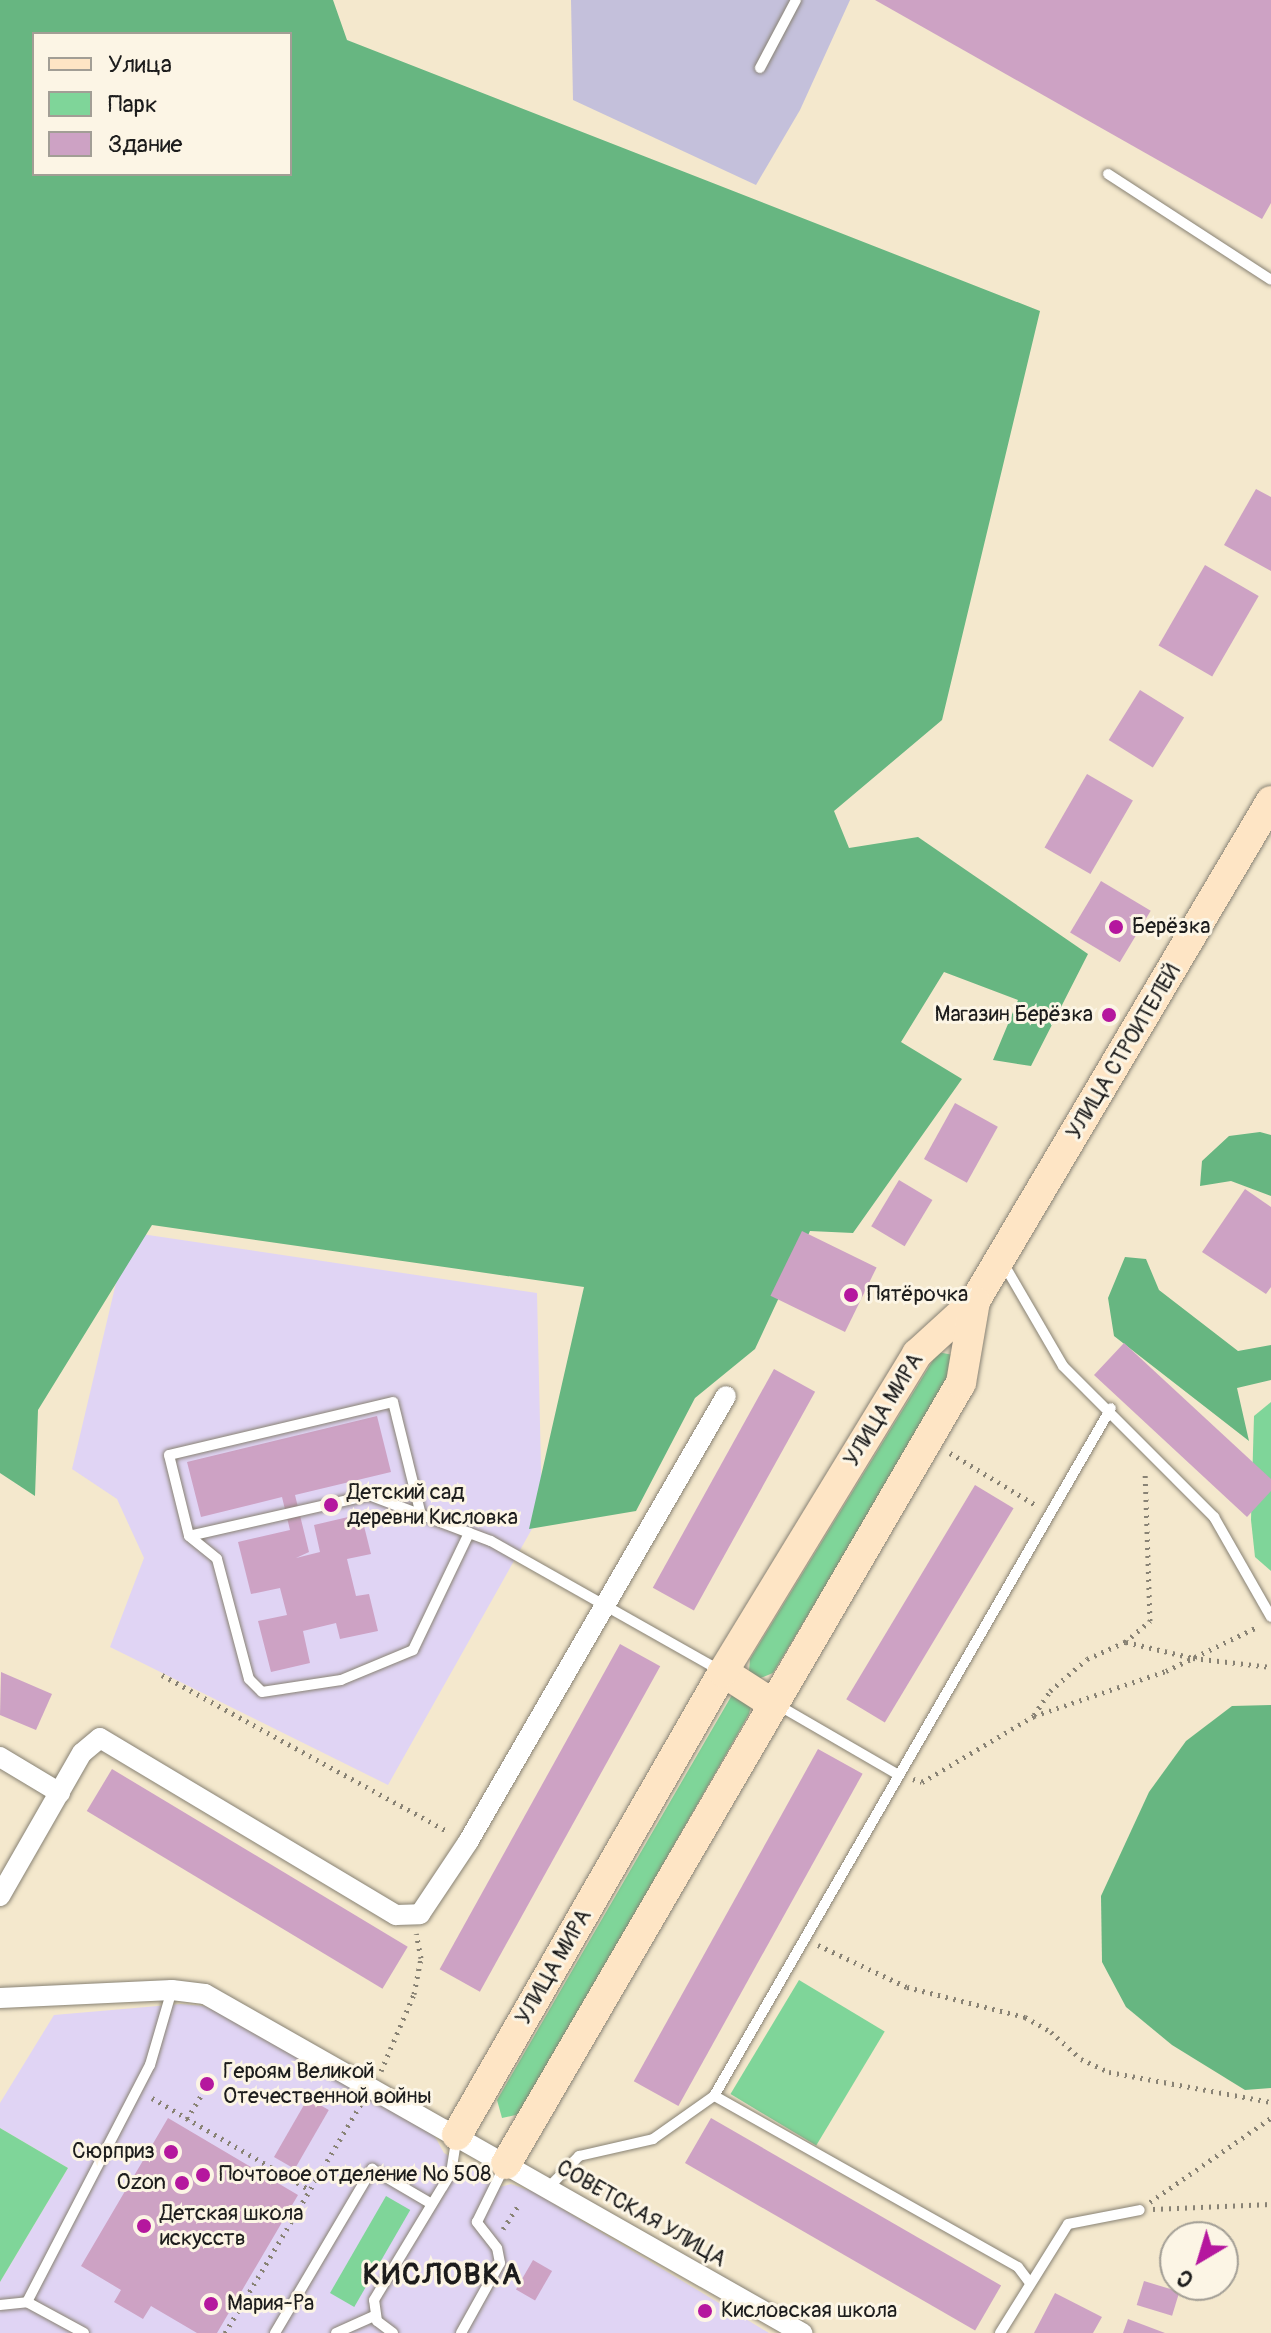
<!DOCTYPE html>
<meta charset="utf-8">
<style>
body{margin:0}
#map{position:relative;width:1271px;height:2333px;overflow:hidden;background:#f4e8cd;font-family:Pangolin,sans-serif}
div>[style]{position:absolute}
.built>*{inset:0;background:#e0d4f4}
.industrial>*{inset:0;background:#c4c0db}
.green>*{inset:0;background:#7fd599;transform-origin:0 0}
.forest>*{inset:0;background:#67b681}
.building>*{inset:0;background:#cda2c4;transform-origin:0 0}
.path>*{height:5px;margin-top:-2.5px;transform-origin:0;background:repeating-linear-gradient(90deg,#888274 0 2px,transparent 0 8px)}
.roads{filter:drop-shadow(0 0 2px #888274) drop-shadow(0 0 2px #888274)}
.lane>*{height:10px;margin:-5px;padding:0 5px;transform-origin:5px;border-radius:5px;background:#fff}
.street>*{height:20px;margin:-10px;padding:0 10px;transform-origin:10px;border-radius:10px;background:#fff}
.secondary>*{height:30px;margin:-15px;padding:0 15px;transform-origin:15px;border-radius:15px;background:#fee5c5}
.dots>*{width:22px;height:22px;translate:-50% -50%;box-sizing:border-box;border:4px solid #fcf5e5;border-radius:50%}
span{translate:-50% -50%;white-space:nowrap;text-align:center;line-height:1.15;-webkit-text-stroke:6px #fcf5e5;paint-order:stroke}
.poi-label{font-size:22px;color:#1c1c1c}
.left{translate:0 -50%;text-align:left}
.right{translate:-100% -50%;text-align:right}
.street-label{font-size:22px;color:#1c1c1c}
.district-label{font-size:30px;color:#1c1c1c;font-weight:700;letter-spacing:2px}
.legend{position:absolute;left:32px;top:32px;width:260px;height:144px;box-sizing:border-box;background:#fcf5e5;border:2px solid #a29e95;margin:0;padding:10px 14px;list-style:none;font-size:24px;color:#1c1c1c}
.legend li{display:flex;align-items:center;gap:16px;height:40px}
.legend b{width:40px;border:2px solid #a29e95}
.north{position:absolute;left:1159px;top:2221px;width:80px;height:80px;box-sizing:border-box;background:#fcf5e5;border:2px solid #a29e95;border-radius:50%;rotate:218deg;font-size:22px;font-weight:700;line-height:32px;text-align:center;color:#1c1c1c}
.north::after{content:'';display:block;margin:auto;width:28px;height:36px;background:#b5179e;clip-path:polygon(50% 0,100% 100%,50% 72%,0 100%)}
</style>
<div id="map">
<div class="built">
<i style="clip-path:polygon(128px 1232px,537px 1293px,542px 1511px,388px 1785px,110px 1647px,144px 1558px,117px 1499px,72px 1469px)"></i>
<i style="clip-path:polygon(181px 2004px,205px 2006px,247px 2026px,434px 2135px,444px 2153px,500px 2187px,511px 2184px,534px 2192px,769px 2333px,0 2333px,0 2282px,68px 2168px,0 2128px,0 2103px,54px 2015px)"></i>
</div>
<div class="industrial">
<i style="clip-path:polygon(571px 0,850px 0,800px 110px,756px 185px,573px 100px)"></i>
</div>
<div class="green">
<i style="clip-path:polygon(938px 1352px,953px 1355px,955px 1371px,773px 1673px,758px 1679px,749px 1671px,750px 1659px)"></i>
<i style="clip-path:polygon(1271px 1402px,1271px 1571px,1255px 1557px,1251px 1520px,1254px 1416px)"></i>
<i style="clip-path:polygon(732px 1695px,751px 1706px,749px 1714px,520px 2114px,502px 2118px,497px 2100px)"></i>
<i style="left:799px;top:1980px;width:100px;height:133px;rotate:31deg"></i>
<i style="clip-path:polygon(0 2128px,68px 2168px,0 2282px)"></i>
<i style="left:386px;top:2196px;width:28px;height:112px;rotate:30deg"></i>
</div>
<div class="forest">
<i style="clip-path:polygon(evenodd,0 0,333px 0,347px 40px,1040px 311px,942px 720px,834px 811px,849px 848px,918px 837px,1088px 954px,1031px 1066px,993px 1060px,1018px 1000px,944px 972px,901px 1042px,962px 1079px,853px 1233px,810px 1231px,755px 1349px,695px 1398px,636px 1511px,529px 1529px,584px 1287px,152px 1225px,38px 1410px,35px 1496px,0 1473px,0 0,34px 34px,290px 34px,290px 174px,34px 174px,34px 34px)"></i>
<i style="clip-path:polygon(1260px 1132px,1271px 1135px,1271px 1196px,1231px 1181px,1200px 1186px,1202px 1161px,1229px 1136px)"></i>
<i style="clip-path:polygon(1125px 1257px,1146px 1259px,1159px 1290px,1238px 1351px,1271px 1345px,1271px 1380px,1237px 1388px,1249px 1441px,1114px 1336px,1108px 1298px)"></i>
<i style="clip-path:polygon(1271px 1705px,1271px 2088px,1245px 2090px,1172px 2045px,1126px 2007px,1102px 1962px,1101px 1896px,1149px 1792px,1186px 1741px,1232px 1706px)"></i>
</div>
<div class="building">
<i style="clip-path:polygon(875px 0,1271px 0,1271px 203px,1262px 219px)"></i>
<i style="clip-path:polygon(1256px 489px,1271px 497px,1271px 571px,1224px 545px)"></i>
<i style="left:1205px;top:565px;width:62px;height:93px;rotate:30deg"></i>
<i style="left:1140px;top:690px;width:52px;height:59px;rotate:32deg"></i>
<i style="left:1087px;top:774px;width:53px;height:85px;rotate:30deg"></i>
<i style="left:1101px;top:881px;width:58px;height:60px;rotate:31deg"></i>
<i style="left:955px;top:1103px;width:49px;height:64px;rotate:29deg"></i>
<i style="left:899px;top:1180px;width:39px;height:54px;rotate:31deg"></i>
<i style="clip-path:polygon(1245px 1189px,1271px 1207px,1271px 1287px,1266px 1294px,1202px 1252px)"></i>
<i style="left:802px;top:1231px;width:83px;height:72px;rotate:26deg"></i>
<i style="clip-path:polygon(1124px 1343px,1271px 1479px,1271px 1491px,1247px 1517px,1094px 1375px)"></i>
<i style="left:774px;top:1369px;width:47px;height:250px;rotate:29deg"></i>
<i style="clip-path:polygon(377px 1416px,391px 1472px,295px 1495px,309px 1552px,296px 1558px,320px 1552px,314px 1525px,361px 1514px,371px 1554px,347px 1559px,356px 1596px,369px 1594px,378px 1631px,340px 1639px,336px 1623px,303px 1631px,310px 1663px,271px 1672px,258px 1621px,287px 1615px,280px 1588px,251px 1594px,238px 1542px,290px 1530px,282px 1497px,201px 1517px,187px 1462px)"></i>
<i style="left:975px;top:1485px;width:45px;height:250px;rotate:31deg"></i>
<i style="left:620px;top:1644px;width:46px;height:372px;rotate:29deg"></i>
<i style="clip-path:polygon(1px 1672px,52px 1694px,36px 1730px,0 1715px)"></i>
<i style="left:818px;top:1749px;width:51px;height:380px;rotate:29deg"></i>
<i style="left:112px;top:1769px;width:345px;height:49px;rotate:31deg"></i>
<i style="left:308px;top:2098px;width:24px;height:68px;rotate:30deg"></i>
<i style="clip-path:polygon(168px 2118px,298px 2195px,217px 2333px,197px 2333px,151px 2306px,143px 2319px,114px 2302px,121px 2290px,81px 2266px)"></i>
<i style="left:711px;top:2118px;width:335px;height:52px;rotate:30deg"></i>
<i style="left:533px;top:2260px;width:22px;height:34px;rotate:30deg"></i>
<i style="left:1144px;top:2281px;width:37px;height:25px;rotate:17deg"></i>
<i style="clip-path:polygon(1055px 2293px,1102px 2317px,1093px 2333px,1034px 2333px)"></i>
<i style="clip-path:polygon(1128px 2319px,1165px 2333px,1123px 2333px)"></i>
</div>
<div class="path">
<i style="left:950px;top:1453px;width:102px;rotate:31.3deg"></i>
<i style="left:1126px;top:1642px;width:69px;rotate:13.4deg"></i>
<i style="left:1193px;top:1658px;width:79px;rotate:6.6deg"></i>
<i style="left:162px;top:1675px;width:327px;rotate:28.7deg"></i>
<i style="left:1034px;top:1715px;width:29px;rotate:-56deg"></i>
<i style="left:1050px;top:1691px;width:49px;rotate:-40.9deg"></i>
<i style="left:1087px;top:1659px;width:42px;rotate:-24.1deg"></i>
<i style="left:1125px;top:1642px;width:33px;rotate:-40deg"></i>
<i style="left:1150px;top:1621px;width:150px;rotate:-91.9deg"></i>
<i style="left:913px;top:1779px;width:9px;rotate:18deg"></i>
<i style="left:922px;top:1782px;width:130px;rotate:-30.5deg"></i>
<i style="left:1034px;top:1716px;width:139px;rotate:-18.8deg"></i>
<i style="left:1166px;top:1671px;width:103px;rotate:-25.8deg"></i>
<i style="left:818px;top:1945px;width:98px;rotate:25.3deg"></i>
<i style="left:907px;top:1987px;width:122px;rotate:14.3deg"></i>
<i style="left:1025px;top:2017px;width:30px;rotate:30deg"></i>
<i style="left:1051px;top:2032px;width:40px;rotate:42deg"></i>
<i style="left:1081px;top:2059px;width:31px;rotate:25deg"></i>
<i style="left:1109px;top:2072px;width:165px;rotate:10.5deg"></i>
<i style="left:381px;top:2071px;width:84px;rotate:-66.8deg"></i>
<i style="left:414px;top:1994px;width:37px;rotate:-79deg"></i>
<i style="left:421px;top:1958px;width:25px;rotate:-101deg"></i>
<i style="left:152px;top:2098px;width:183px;rotate:30.2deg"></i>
<i style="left:187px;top:2119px;width:35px;rotate:-59deg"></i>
<i style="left:1150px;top:2202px;width:147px;rotate:-34.8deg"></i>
<i style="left:1153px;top:2209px;width:118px;rotate:-2.4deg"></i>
<i style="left:503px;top:2229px;width:30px;rotate:-57deg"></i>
<i style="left:225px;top:2333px;width:266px;rotate:-59.3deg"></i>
</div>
<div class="roads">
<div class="lane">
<i style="left:760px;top:68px;width:77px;rotate:-62.1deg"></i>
<i style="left:1108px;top:174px;width:194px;rotate:33deg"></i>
<i style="left:1002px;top:1261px;width:121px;rotate:59.8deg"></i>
<i style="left:1063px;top:1366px;width:214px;rotate:45deg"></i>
<i style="left:1214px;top:1517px;width:115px;rotate:60.3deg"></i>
<i style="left:421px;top:1515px;width:116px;rotate:-103.9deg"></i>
<i style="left:393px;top:1402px;width:230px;rotate:166.7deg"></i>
<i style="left:169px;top:1455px;width:83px;rotate:76.1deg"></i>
<i style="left:189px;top:1536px;width:36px;rotate:39deg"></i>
<i style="left:217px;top:1559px;width:124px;rotate:75.1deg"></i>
<i style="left:249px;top:1679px;width:18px;rotate:45deg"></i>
<i style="left:262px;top:1692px;width:80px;rotate:-8.6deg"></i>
<i style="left:341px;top:1680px;width:78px;rotate:-22.6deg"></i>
<i style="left:413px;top:1650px;width:130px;rotate:-64.4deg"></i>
<i style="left:189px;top:1536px;width:185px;rotate:-12.8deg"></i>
<i style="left:369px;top:1495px;width:130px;rotate:20.7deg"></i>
<i style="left:491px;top:1541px;width:264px;rotate:29.5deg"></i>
<i style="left:778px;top:1705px;width:138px;rotate:30.1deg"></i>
<i style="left:548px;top:2188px;width:45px;rotate:-45.9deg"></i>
<i style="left:579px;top:2156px;width:76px;rotate:-12.9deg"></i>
<i style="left:653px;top:2139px;width:75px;rotate:-35.2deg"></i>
<i style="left:1030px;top:2283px;width:20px;rotate:-127deg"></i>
<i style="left:1018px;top:2267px;width:349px;rotate:-150.6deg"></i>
<i style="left:714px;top:2096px;width:794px;rotate:-60.01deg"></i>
<i style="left:0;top:2305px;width:27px;rotate:-6deg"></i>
<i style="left:84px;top:2333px;width:65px;rotate:-151.5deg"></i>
<i style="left:27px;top:2302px;width:267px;rotate:-62.6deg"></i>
<i style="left:150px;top:2065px;width:78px;rotate:-73.7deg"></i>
<i style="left:275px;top:2333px;width:191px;rotate:-59.4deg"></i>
<i style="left:372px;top:2169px;width:69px;rotate:30.3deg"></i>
<i style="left:336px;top:2333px;width:42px;rotate:-24.1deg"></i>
<i style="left:393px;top:2333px;width:20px;rotate:-143deg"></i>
<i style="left:377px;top:2321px;width:21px;rotate:-98deg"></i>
<i style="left:374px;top:2300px;width:149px;rotate:-58.8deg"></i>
<i style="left:451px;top:2173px;width:36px;rotate:-81deg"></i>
<i style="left:461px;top:2333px;width:80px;rotate:-60.9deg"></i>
<i style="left:500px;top:2263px;width:15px;rotate:-101deg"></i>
<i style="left:497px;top:2248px;width:33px;rotate:-128deg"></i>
<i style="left:477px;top:2222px;width:64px;rotate:-63.8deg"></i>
<i style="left:1000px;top:2333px;width:128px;rotate:-58deg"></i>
<i style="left:1068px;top:2224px;width:73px;rotate:-11deg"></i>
</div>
<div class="street">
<i style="left:0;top:1757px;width:70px;rotate:31deg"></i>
<i style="left:0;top:1896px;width:165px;rotate:-60.2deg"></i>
<i style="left:82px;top:1753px;width:23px;rotate:-40deg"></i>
<i style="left:100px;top:1738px;width:345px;rotate:30.9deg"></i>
<i style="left:396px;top:1915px;width:24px;rotate:-2deg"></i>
<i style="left:420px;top:1914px;width:87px;rotate:-56.3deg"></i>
<i style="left:468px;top:1842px;width:515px;rotate:-59.95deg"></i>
<i style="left:0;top:1998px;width:172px;rotate:-2.7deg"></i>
<i style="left:172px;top:1990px;width:33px;rotate:7deg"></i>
<i style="left:205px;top:1994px;width:687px;rotate:29.59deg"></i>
</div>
<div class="secondary">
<i style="left:723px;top:1672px;width:59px;rotate:32.6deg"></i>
<i style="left:457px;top:2135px;width:534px;rotate:-60.12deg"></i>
<i style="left:723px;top:1672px;width:373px;rotate:-58.6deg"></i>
<i style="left:917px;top:1354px;width:79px;rotate:-42.4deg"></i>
<i style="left:975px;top:1301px;width:581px;rotate:-59.37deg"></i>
<i style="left:506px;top:2164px;width:904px;rotate:-59.78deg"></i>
<i style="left:961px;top:1383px;width:83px;rotate:-80.3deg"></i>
</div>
</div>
<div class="dots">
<i style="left:1116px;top:927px;background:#b5179e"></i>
<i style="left:1109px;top:1015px;background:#b5179e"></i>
<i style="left:851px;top:1295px;background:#b5179e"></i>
<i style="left:331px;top:1505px;background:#b5179e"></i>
<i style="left:207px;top:2084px;background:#b5179e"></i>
<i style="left:171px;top:2152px;background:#b5179e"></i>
<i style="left:203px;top:2175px;background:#b5179e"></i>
<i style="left:182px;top:2183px;background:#b5179e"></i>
<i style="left:144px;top:2226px;background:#b5179e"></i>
<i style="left:211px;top:2304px;background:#b5179e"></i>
<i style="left:705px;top:2311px;background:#b5179e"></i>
</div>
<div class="poi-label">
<span class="left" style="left:1132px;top:927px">Берёзка</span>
<span class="right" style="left:1093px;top:1015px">Магазин Берёзка</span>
<span class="left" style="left:867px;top:1295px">Пятёрочка</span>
<span class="left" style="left:347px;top:1505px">Детский сад<br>деревни Кисловка</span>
<span class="left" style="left:223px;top:2084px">Героям Великой<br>Отечественной войны</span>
<span class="right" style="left:155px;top:2152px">Сюрприз</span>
<span class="left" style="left:219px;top:2175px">Почтовое отделение № 508</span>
<span class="right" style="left:166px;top:2183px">Ozon</span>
<span class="left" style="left:160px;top:2226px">Детская школа<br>искусств</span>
<span class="left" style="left:227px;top:2304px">Мария-Ра</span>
<span class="left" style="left:721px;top:2311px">Кисловская школа</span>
</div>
<div class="street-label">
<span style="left:1124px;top:1052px;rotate:-59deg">УЛИЦА СТРОИТЕЛЕЙ</span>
<span style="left:884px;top:1410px;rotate:-58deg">УЛИЦА МИРА</span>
<span style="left:554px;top:1967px;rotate:-60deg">УЛИЦА МИРА</span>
<span style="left:641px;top:2214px;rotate:30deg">СОВЕТСКАЯ УЛИЦА</span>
</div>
<div class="district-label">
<span style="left:443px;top:2275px">КИСЛОВКА</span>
</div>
<ul class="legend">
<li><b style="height:10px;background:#fee5c5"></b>Улица</li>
<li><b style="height:22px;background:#7fd599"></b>Парк</li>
<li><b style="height:22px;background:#cda2c4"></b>Здание</li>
</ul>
<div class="north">С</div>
</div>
